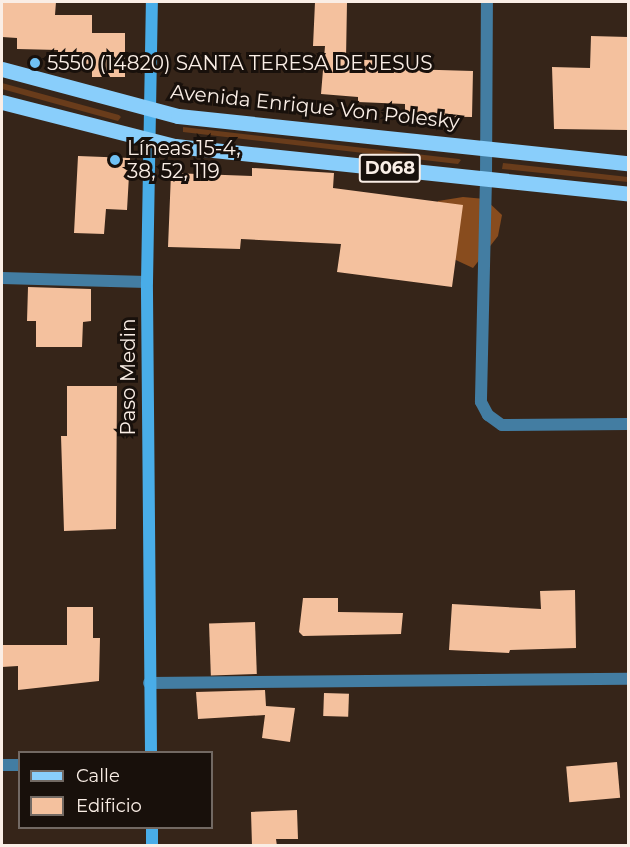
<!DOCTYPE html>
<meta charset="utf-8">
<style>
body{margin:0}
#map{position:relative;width:630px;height:847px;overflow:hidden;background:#362519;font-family:Montserrat,sans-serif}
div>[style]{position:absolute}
.green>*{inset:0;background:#693c1b}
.forest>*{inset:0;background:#884c1e}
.building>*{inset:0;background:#f4c19e;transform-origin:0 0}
.lane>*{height:12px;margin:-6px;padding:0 6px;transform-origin:6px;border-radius:6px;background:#437da2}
.street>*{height:12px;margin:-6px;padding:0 6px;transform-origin:6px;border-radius:6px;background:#437da2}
.secondary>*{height:12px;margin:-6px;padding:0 6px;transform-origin:6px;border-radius:6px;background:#49ade8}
.primary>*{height:15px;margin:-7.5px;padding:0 7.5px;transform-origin:7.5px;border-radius:7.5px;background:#89cefb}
.dots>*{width:16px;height:16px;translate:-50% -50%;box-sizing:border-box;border:3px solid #18100b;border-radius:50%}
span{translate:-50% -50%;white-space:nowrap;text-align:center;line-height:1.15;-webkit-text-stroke:6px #18100b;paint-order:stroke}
.shield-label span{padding:2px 4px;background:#18100b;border:2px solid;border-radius:4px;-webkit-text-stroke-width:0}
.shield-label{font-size:18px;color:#faeee6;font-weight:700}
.poi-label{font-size:20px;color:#faeee6}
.left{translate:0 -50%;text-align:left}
.street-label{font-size:20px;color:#faeee6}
.frame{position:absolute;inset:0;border:3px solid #faeee6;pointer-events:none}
.legend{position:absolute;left:18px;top:751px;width:195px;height:78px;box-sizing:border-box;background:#18100b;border:2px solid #726963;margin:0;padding:8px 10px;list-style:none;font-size:18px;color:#faeee6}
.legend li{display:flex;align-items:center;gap:12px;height:30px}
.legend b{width:30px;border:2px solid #726963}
</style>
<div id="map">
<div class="green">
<i style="clip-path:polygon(2px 83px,119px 115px,121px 117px,118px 121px,2px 89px)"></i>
<i style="clip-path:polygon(183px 127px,459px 159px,461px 160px,458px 164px,183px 132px)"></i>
<i style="clip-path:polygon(503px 163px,628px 177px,628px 182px,502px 169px)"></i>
</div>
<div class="forest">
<i style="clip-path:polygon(463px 197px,485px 199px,502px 215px,498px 236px,473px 268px,445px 255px,430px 226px,438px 201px)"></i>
</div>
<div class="building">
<i style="clip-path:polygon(2px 2px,56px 2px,55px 15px,92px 15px,92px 33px,125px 33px,125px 77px,92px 77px,92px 64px,58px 63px,58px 50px,17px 49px,17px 38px,2px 37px)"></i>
<i style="clip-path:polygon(315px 2px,347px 2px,346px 59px,386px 61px,386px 66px,405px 69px,473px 71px,472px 117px,405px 116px,405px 104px,358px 102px,358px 97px,321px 94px,325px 46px,313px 46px)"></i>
<i style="clip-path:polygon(591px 36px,628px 37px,628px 130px,554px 129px,552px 67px,590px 68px)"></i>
<i style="clip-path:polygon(78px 156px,130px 158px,127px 210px,106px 209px,104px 234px,74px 233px)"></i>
<i style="clip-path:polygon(252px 168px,334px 173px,333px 188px,463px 205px,452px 287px,337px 272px,341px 244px,241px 239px,240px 249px,168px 247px,171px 173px,252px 176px)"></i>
<i style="clip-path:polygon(28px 287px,91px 289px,91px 321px,83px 322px,82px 347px,36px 347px,36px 321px,27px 321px)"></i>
<i style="clip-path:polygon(67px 386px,117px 386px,116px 529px,64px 531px,61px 436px,67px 436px)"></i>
<i style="clip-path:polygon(575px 590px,576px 648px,510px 650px,509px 653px,449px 650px,452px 604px,541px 609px,540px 591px)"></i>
<i style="clip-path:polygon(303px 598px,338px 598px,338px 612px,403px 613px,401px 634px,303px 636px,299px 632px)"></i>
<i style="clip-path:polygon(67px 607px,93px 607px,93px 638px,100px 638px,99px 681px,18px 690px,18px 666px,2px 667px,2px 645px,67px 645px)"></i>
<i style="left:255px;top:622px;width:52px;height:46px;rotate:88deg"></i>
<i style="clip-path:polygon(265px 690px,266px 706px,295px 708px,290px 742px,262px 738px,265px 715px,198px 719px,196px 692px)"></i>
<i style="left:324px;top:693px;width:25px;height:23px;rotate:2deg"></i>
<i style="left:617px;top:762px;width:36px;height:51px;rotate:85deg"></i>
<i style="clip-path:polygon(297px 810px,298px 839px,276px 839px,277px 846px,252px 846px,251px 812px)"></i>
</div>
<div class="lane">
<i style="left:486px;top:178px;width:224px;rotate:91.3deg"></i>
<i style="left:481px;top:402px;width:15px;rotate:62deg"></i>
<i style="left:488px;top:415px;width:17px;rotate:36deg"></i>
<i style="left:502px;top:425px;width:126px;rotate:-0.5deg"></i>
</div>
<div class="street">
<i style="left:486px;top:178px;width:176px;rotate:-89.7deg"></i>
<i style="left:2px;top:278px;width:145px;rotate:1.6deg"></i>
<i style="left:149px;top:683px;width:479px;rotate:-0.5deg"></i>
<i style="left:2px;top:765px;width:18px"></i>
</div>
<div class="secondary">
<i style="left:151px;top:752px;width:470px;rotate:-90.5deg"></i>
<i style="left:147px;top:282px;width:280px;rotate:-89deg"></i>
<i style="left:152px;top:828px;width:18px;rotate:90deg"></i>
</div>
<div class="primary">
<i style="left:2px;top:69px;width:182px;rotate:15deg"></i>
<i style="left:178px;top:116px;width:452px;rotate:6deg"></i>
<i style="left:2px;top:102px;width:179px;rotate:14.3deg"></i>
<i style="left:175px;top:146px;width:456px;rotate:6deg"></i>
</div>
<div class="dots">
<i style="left:35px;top:63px;background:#70c1f4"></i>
<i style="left:115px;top:160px;background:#70c1f4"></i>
</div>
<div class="shield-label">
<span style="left:390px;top:168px">D068</span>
</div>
<div class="poi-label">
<span class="left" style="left:47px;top:63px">5550 (14820) SANTA TERESA DE JESUS</span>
<span class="left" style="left:127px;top:160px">Líneas 15-4,<br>38, 52, 119</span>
</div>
<div class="street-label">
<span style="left:315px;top:107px;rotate:6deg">Avenida Enrique Von Polesky</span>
<span style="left:128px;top:377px;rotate:-90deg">Paso Medin</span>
</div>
<div class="frame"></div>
<ul class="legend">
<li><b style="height:8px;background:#89cefb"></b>Calle</li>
<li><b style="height:16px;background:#f4c19e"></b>Edificio</li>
</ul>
</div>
